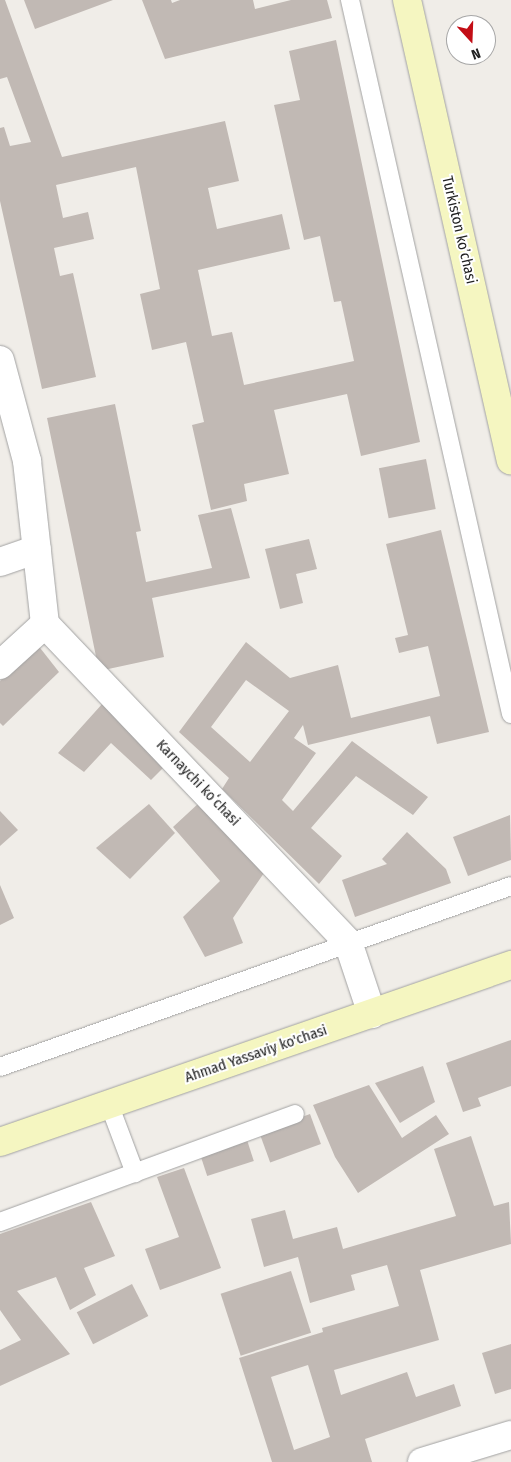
<!DOCTYPE html>
<meta charset="utf-8">
<style>
body{margin:0}
#map{position:relative;width:511px;height:1462px;overflow:hidden;background:#f0ede8;font-family:"Fira Sans Condensed",sans-serif}
div>[style]{position:absolute}
.building>*{inset:0;background:#c1b9b4;transform-origin:0 0}
.roads{filter:drop-shadow(0 0 1px #a2a2a2) drop-shadow(0 0 1px #a2a2a2)}
.service>*{height:18px;margin:-9px;padding:0 9px;transform-origin:9px;border-radius:9px;background:#fff}
.minor>*{height:28px;margin:-14px;padding:0 14px;transform-origin:14px;border-radius:14px;background:#fff}
.secondary>*{height:28px;margin:-14px;padding:0 14px;transform-origin:14px;border-radius:14px;background:#f5f6c1}
span{translate:-50% -50%;white-space:nowrap;text-align:center;line-height:1.15;-webkit-text-stroke:4px #fff;paint-order:stroke}
.street-label{font-size:15px;color:#212121}
.north{position:absolute;left:446px;top:15px;width:50px;height:50px;box-sizing:border-box;background:#fff;border:1px solid #a6a6a6;border-radius:50%;rotate:160deg;font-size:14px;font-weight:700;line-height:20px;text-align:center;color:#212121}
.north::after{content:'';display:block;margin:auto;width:18px;height:22px;background:#c30e16;clip-path:polygon(50% 0,100% 100%,50% 72%,0 100%)}
</style>
<div id="map">
<div class="building">
<i style="clip-path:polygon(0 0,5px 0,62px 157px,225px 121px,239px 181px,208px 188px,217px 229px,282px 214px,290px 249px,198px 270px,212px 336px,232px 332px,244px 385px,354px 361px,341px 301px,334px 302px,320px 236px,304px 240px,274px 105px,300px 100px,289px 51px,336px 40px,420px 442px,361px 456px,347px 394px,274px 410px,289px 474px,244px 484px,247px 501px,211px 510px,192px 425px,204px 422px,186px 342px,152px 350px,140px 294px,160px 289px,136px 167px,56px 185px,63px 218px,88px 212px,94px 239px,54px 248px,60px 276px,73px 273px,96px 377px,42px 389px,0 201px,0 128px,4px 127px,10px 146px,31px 142px,7px 77px,0 79px)"></i>
<i style="clip-path:polygon(24px 0,113px 0,35px 29px)"></i>
<i style="clip-path:polygon(142px 0,171px 0,172px 3px,180px 0,253px 0,255px 9px,291px 0,327px 0,332px 18px,165px 59px)"></i>
<i style="clip-path:polygon(115px 404px,141px 531px,136px 532px,146px 582px,212px 568px,198px 515px,231px 508px,250px 578px,152px 598px,164px 657px,99px 671px,47px 418px)"></i>
<i style="left:426px;top:459px;width:51px;height:48px;rotate:79deg"></i>
<i style="clip-path:polygon(evenodd,441px 530px,489px 732px,437px 744px,430px 716px,308px 745px,303px 725px,294px 738px,316px 753px,282px 800px,293px 811px,352px 741px,428px 797px,413px 815px,356px 776px,311px 828px,342px 856px,319px 884px,222px 789px,229px 778px,179px 732px,246px 642px,290px 678px,338px 665px,351px 718px,440px 696px,428px 646px,399px 653px,395px 638px,408px 635px,386px 544px,441px 530px,246px 680px,289px 711px,250px 762px,211px 727px,246px 680px)"></i>
<i style="clip-path:polygon(309px 539px,317px 569px,296px 574px,303px 603px,280px 609px,265px 549px)"></i>
<i style="clip-path:polygon(37px 644px,59px 672px,3px 726px,0 723px,0 681px)"></i>
<i style="clip-path:polygon(103px 703px,169px 762px,151px 780px,111px 743px,84px 772px,58px 753px)"></i>
<i style="clip-path:polygon(200px 802px,264px 873px,233px 918px,243px 943px,205px 957px,183px 917px,220px 881px,173px 827px)"></i>
<i style="clip-path:polygon(149px 804px,175px 833px,130px 879px,96px 848px)"></i>
<i style="clip-path:polygon(0 811px,18px 830px,0 846px)"></i>
<i style="clip-path:polygon(510px 815px,511px 860px,468px 876px,453px 837px)"></i>
<i style="clip-path:polygon(407px 832px,446px 869px,451px 883px,355px 917px,342px 880px,387px 864px,382px 859px)"></i>
<i style="clip-path:polygon(0 885px,14px 918px,0 925px)"></i>
<i style="clip-path:polygon(511px 1040px,511px 1086px,478px 1098px,481px 1106px,463px 1112px,446px 1063px)"></i>
<i style="clip-path:polygon(423px 1066px,435px 1102px,400px 1123px,375px 1083px)"></i>
<i style="clip-path:polygon(369px 1085px,402px 1138px,436px 1115px,449px 1134px,358px 1193px,335px 1157px,313px 1105px)"></i>
<i style="left:310px;top:1114px;width:32px;height:54px;rotate:70deg"></i>
<i style="clip-path:polygon(evenodd,471px 1136px,494px 1206px,509px 1202px,511px 1244px,420px 1270px,439px 1340px,334px 1370px,341px 1395px,407px 1372px,416px 1397px,454px 1384px,461px 1406px,365px 1439px,372px 1462px,272px 1462px,239px 1358px,323px 1332px,322px 1328px,399px 1306px,387px 1265px,351px 1275px,355px 1290px,310px 1303px,298px 1257px,264px 1267px,251px 1219px,285px 1210px,293px 1239px,337px 1227px,343px 1249px,456px 1216px,434px 1149px,471px 1136px,308px 1365px,330px 1437px,294px 1450px,271px 1377px,308px 1365px)"></i>
<i style="left:247px;top:1140px;width:22px;height:49px;rotate:72deg"></i>
<i style="clip-path:polygon(184px 1168px,221px 1268px,160px 1290px,145px 1249px,179px 1237px,157px 1177px)"></i>
<i style="clip-path:polygon(91px 1202px,115px 1256px,84px 1268px,96px 1295px,70px 1310px,56px 1277px,17px 1291px,70px 1354px,0 1386px,0 1350px,21px 1340px,0 1310px,0 1234px)"></i>
<i style="left:291px;top:1271px;width:65px;height:74px;rotate:72deg"></i>
<i style="left:132px;top:1284px;width:36px;height:62px;rotate:63deg"></i>
<i style="clip-path:polygon(511px 1344px,511px 1389px,495px 1394px,482px 1353px)"></i>
</div>
<div class="roads">
<div class="service">
<i style="left:350px;top:0;width:732px;rotate:77.29deg"></i>
<i style="left:0;top:1067px;width:542px;rotate:-19.5deg"></i>
<i style="left:109px;top:1104px;width:74px;rotate:69.4deg"></i>
<i style="left:0;top:1222px;width:314px;rotate:-20.1deg"></i>
</div>
<div class="minor">
<i style="left:0;top:360px;width:105px;rotate:75deg"></i>
<i style="left:27px;top:461px;width:164px;rotate:83.7deg"></i>
<i style="left:45px;top:624px;width:439px;rotate:46.4deg"></i>
<i style="left:348px;top:942px;width:76px;rotate:71.6deg"></i>
<i style="left:0;top:562px;width:39px;rotate:-19deg"></i>
<i style="left:0;top:665px;width:61px;rotate:-42.3deg"></i>
<i style="left:422px;top:1462px;width:93px;rotate:-16.9deg"></i>
</div>
<div class="secondary">
<i style="left:407px;top:0;width:472px;rotate:77.3deg"></i>
<i style="left:0;top:1142px;width:541px;rotate:-19.11deg"></i>
</div>
</div>
<div class="street-label">
<span style="left:459px;top:230px;rotate:77deg">Turkiston ko’chasi</span>
<span style="left:198px;top:783px;rotate:46deg">Karnaychi koʻchasi</span>
<span style="left:256px;top:1054px;rotate:-19deg">Ahmad Yassaviy ko'chasi</span>
</div>
<div class="north">N</div>
</div>
